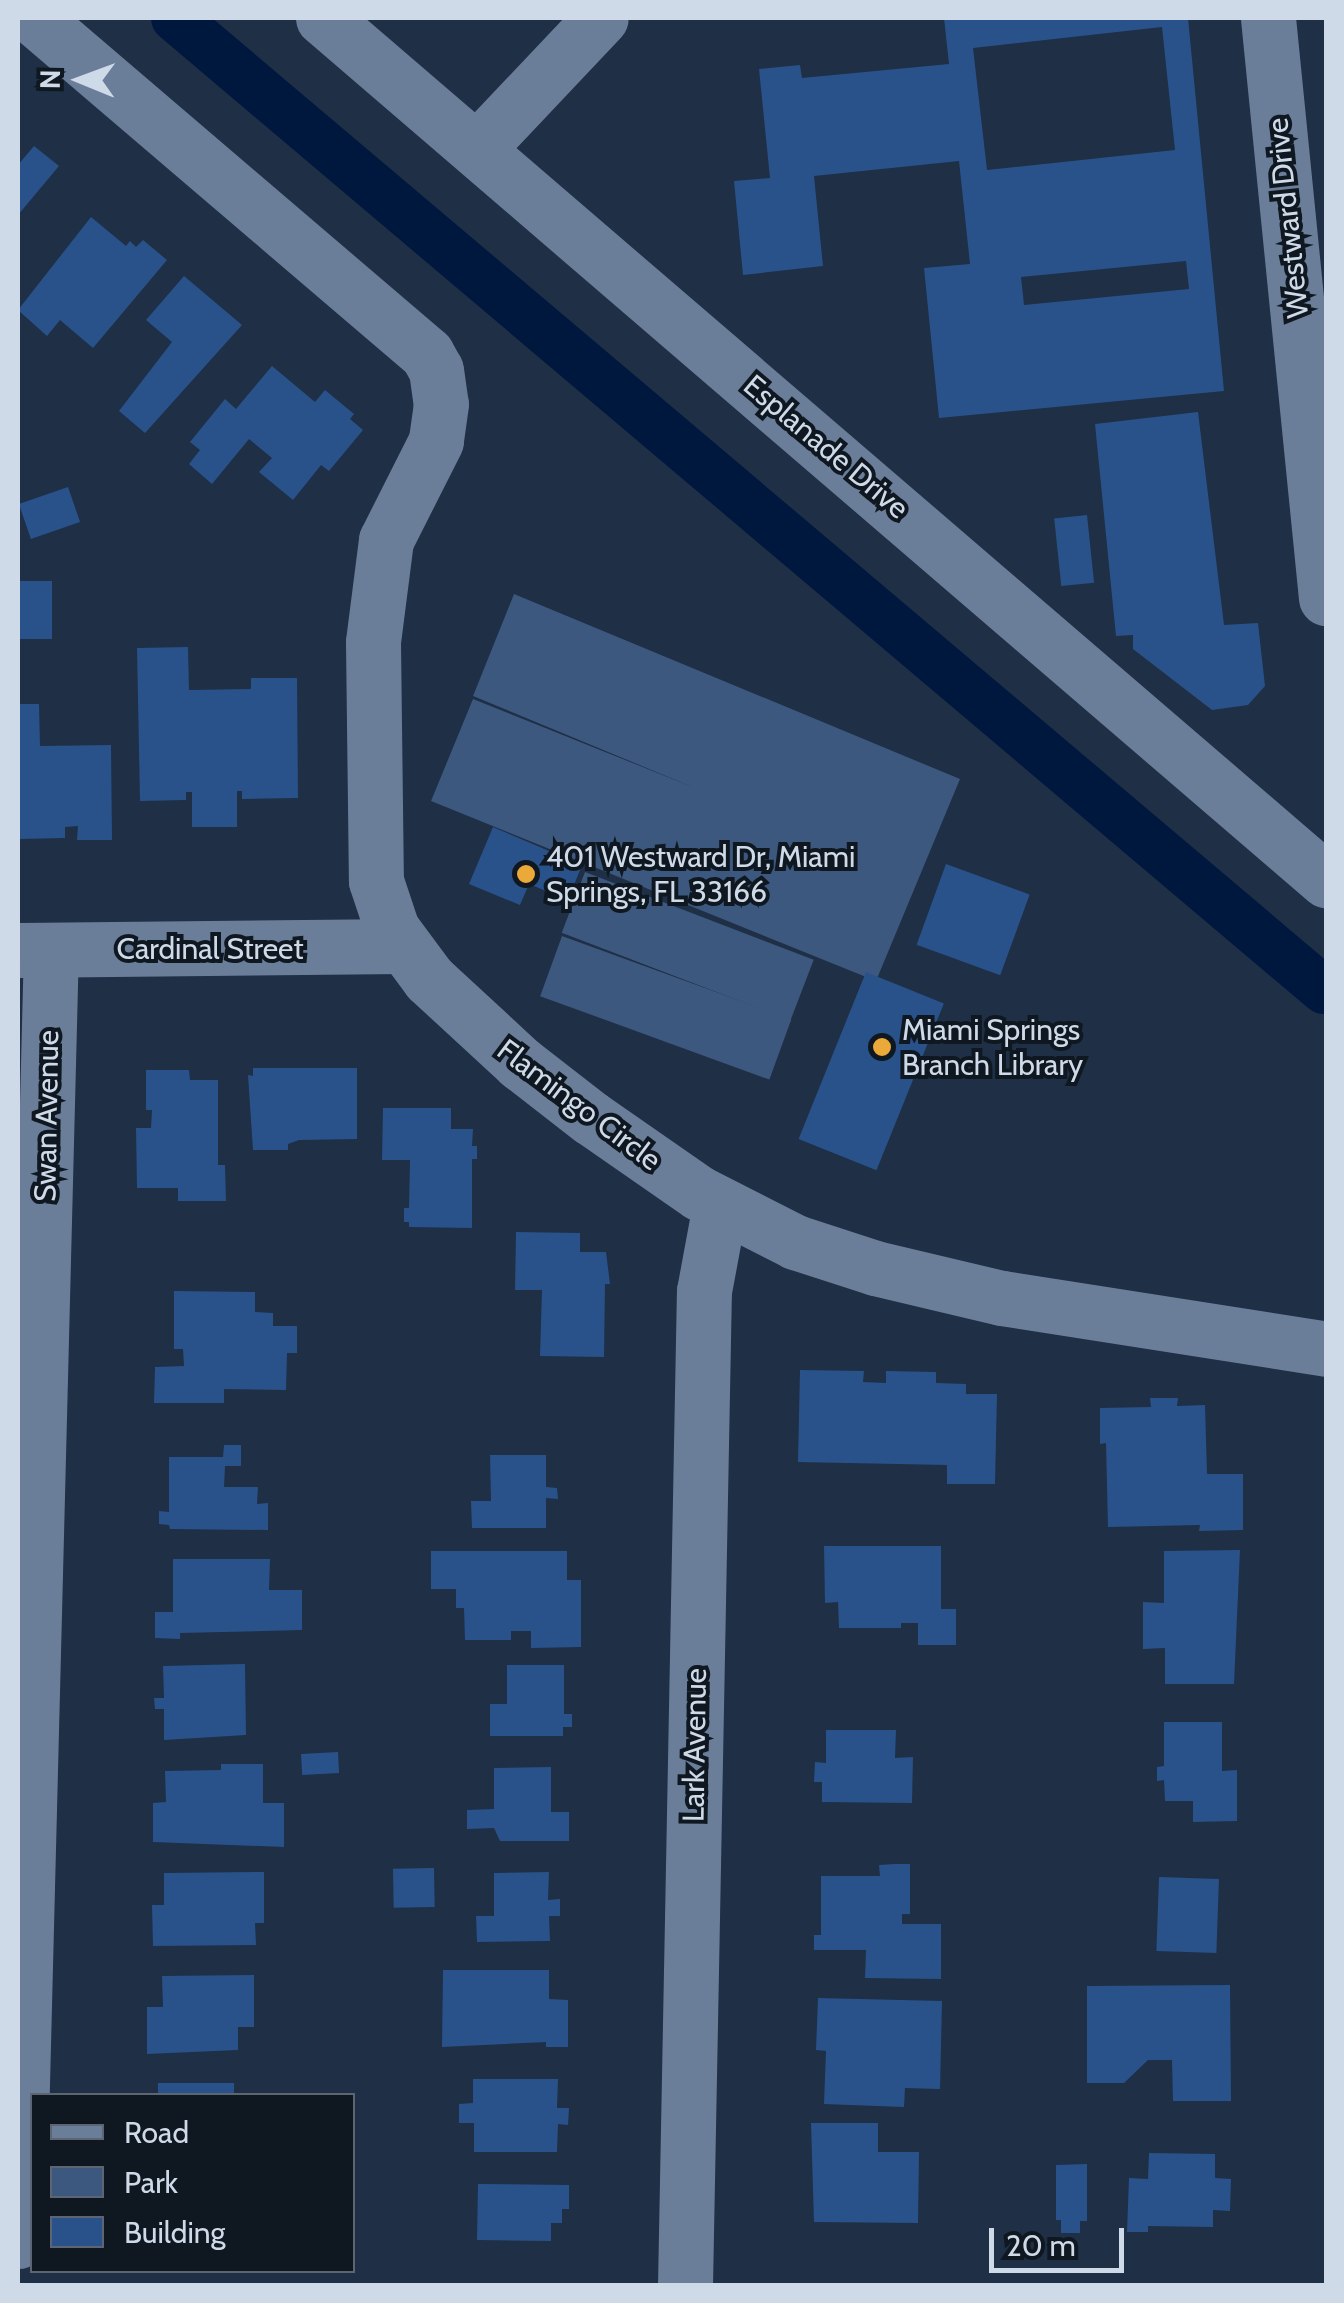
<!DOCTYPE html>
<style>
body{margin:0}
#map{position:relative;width:1344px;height:2303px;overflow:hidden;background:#1e2f46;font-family:Cabin,sans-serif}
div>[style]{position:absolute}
.green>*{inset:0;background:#3c587e;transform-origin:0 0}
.canal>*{height:48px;margin:-24px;padding:0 24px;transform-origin:24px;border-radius:24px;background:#00173e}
.building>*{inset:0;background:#29528a;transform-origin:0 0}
.minor>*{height:55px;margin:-27.5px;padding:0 27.5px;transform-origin:27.5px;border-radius:27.5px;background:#6a7e9a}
.dots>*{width:28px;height:28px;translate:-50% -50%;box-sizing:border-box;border:5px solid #0f1721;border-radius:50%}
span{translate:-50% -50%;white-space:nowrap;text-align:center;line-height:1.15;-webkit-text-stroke:8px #0f1721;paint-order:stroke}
.street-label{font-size:30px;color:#cfdae9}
.poi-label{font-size:30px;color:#cfdae9}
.left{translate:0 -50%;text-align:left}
.frame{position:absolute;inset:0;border:20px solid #cfdae9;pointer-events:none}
.legend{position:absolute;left:30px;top:2093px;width:325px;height:180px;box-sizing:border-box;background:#0f1721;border:2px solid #5c6571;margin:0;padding:12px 18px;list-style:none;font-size:30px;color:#cfdae9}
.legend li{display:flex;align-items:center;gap:20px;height:50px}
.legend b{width:50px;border:2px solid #5c6571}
.north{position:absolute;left:30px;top:30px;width:100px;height:100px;-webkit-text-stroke:8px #0f1721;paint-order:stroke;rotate:271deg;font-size:28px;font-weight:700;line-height:40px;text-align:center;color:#cfdae9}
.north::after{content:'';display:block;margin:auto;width:35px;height:45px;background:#cfdae9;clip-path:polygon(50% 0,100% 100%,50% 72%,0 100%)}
.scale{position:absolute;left:989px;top:2228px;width:135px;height:45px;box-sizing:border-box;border:5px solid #cfdae9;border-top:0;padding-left:12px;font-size:30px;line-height:35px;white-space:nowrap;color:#cfdae9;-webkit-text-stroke:8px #0f1721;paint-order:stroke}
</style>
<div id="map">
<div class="green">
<i style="clip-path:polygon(514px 594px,960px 779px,876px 981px,431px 801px,473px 699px,695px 788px,473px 696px)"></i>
<i style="left:585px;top:872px;width:245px;height:65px;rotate:21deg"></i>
<i style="left:562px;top:936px;width:244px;height:64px;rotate:20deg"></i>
</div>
<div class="canal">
<i style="left:175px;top:18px;width:1505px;rotate:40.23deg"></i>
</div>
<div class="building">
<i style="clip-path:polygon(evenodd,944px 18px,1188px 18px,1224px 391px,939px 418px,924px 268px,970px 264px,959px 161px,814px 176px,823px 266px,743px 275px,734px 181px,770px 178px,759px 69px,800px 65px,802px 78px,949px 64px,944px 18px,1162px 27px,1175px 150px,987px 170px,973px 48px,1162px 27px,944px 18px,1186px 261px,1189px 289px,1024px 305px,1021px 277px,1186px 261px)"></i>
<i style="clip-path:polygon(34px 146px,59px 166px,18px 215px,18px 165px)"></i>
<i style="clip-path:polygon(91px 217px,126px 246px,130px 241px,136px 247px,143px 240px,167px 260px,93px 348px,60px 320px,47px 336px,18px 310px)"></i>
<i style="clip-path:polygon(184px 276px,242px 325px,145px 433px,119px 411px,172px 342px,146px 320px)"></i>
<i style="clip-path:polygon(272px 366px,315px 402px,325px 390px,354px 414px,350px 419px,363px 430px,329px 471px,321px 465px,293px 500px,259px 472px,272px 458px,249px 439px,212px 484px,189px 464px,200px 450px,190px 442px,225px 399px,236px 409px)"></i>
<i style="clip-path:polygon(1198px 412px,1224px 625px,1258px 623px,1265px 686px,1248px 705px,1212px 710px,1133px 649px,1133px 635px,1116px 636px,1095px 424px)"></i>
<i style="left:68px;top:487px;width:37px;height:52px;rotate:71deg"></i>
<i style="left:1087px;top:515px;width:68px;height:33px;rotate:84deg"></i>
<i style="left:18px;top:581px;width:34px;height:58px"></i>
<i style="clip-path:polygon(188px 647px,189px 690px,251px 689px,251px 678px,297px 678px,298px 798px,242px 799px,242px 791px,237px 791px,237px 827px,192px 827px,192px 792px,186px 792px,186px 800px,140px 801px,137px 648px)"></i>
<i style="clip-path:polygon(18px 704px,39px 704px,40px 746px,111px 745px,112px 840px,77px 840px,78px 826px,65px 827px,65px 838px,18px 839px)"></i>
<i style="clip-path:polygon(493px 827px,582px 865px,568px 900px,529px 884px,520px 905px,469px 884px)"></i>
<i style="left:946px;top:864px;width:89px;height:86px;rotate:20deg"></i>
<i style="left:866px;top:972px;width:84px;height:180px;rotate:22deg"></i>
<i style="clip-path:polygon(253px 1068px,357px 1068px,357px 1139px,299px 1140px,288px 1144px,288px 1150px,253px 1150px,248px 1075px,253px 1076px)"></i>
<i style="clip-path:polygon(146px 1070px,189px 1070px,190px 1080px,218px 1080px,218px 1165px,225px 1165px,226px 1201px,178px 1201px,178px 1188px,137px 1188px,136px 1128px,151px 1128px,152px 1110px,146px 1110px)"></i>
<i style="clip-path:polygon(383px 1108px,451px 1108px,451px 1129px,473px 1129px,472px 1146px,477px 1146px,477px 1159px,472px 1159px,472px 1228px,409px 1227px,409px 1222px,404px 1222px,404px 1208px,409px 1208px,410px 1160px,382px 1160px)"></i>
<i style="clip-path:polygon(516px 1232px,580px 1233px,580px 1252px,606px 1252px,610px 1284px,605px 1284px,604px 1357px,540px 1356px,542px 1290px,515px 1290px)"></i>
<i style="clip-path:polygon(174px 1291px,255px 1292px,255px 1312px,273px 1313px,273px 1326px,297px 1326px,297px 1353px,287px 1353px,286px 1390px,224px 1389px,224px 1403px,154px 1403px,155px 1367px,184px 1366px,183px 1349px,174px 1349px)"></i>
<i style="clip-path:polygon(800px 1370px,864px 1371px,863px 1382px,886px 1383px,886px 1371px,936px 1372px,936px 1383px,966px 1384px,966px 1394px,997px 1394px,995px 1484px,947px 1484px,947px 1465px,798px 1462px)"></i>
<i style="clip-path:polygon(1150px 1398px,1178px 1398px,1177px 1406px,1205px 1405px,1207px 1474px,1243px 1474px,1243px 1530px,1199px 1531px,1200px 1525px,1108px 1527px,1106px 1443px,1100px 1444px,1100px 1408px,1151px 1407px)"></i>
<i style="clip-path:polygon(224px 1445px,241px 1445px,241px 1466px,225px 1466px,224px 1487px,258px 1487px,257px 1504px,268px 1503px,268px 1530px,170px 1529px,169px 1525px,159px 1524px,159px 1511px,169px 1512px,169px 1457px,223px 1457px)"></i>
<i style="clip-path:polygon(490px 1455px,546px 1455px,546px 1487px,557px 1488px,558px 1499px,546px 1498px,546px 1528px,472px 1528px,471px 1501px,491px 1501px)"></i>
<i style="clip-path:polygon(824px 1546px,941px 1546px,941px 1609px,956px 1609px,956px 1645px,918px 1645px,918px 1623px,901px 1623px,901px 1628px,839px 1628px,838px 1602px,825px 1603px)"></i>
<i style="clip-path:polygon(1240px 1550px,1234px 1684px,1165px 1684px,1165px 1648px,1143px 1649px,1143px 1602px,1164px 1603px,1164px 1551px)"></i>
<i style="clip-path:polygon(431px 1551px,567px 1551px,567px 1580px,581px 1580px,581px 1647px,531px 1648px,531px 1631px,511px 1631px,511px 1640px,465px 1640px,464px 1608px,456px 1608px,456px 1589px,431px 1589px)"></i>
<i style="clip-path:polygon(173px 1559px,270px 1559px,269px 1590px,302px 1590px,302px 1630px,180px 1633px,180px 1639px,155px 1638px,155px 1612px,173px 1612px)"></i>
<i style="clip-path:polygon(245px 1664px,246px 1735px,164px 1740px,164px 1709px,155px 1709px,154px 1698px,164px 1698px,163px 1666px)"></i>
<i style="clip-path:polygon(507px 1665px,564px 1665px,564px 1714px,572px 1714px,572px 1727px,563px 1727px,563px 1736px,490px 1736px,490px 1704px,507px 1704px)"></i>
<i style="clip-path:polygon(1164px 1722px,1222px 1722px,1222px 1771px,1237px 1770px,1237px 1821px,1193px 1822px,1193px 1801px,1165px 1801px,1164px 1780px,1157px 1781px,1157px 1767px,1164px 1766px)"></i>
<i style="clip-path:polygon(826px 1730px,896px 1730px,895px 1758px,913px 1757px,912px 1803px,822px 1802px,822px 1782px,814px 1782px,815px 1762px,826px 1763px)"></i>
<i style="left:338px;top:1752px;width:21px;height:37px;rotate:87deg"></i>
<i style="clip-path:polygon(221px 1764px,263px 1764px,263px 1803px,284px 1803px,284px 1847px,153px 1842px,153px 1803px,166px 1802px,165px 1771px,221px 1770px)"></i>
<i style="clip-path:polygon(551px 1767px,551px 1812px,569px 1812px,569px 1841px,500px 1841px,494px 1828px,467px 1829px,467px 1810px,494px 1809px,494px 1768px)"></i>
<i style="clip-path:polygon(895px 1864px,910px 1864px,910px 1914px,902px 1914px,902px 1924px,941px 1924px,941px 1979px,865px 1978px,866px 1950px,814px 1950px,814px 1935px,821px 1935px,821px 1876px,880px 1876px,879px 1865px)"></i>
<i style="left:434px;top:1868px;width:39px;height:41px;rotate:89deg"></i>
<i style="clip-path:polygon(264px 1872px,264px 1923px,255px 1923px,256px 1945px,153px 1946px,152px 1905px,164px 1905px,164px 1873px)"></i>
<i style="clip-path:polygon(549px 1872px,548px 1900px,560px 1899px,560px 1916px,549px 1916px,550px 1941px,477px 1942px,476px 1916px,494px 1916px,494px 1873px)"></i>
<i style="left:1159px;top:1877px;width:60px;height:74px;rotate:2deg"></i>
<i style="clip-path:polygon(443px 1970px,549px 1970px,549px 1999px,568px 2000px,568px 2047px,546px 2047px,546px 2042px,442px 2047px)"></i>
<i style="clip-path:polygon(254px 1975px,254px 2027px,238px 2027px,238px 2050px,147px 2054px,147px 2007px,163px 2007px,162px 1976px)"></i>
<i style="clip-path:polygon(1230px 1985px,1231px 2101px,1173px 2101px,1172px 2060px,1148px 2060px,1124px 2083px,1087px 2083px,1087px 1986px)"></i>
<i style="clip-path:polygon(818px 1998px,942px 2001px,940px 2089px,905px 2088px,904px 2107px,824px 2104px,826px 2051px,816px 2050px)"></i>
<i style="clip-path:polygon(473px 2079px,558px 2079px,557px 2108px,569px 2108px,568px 2125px,558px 2124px,557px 2152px,474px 2152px,474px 2123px,459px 2123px,459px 2104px,473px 2103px)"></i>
<i style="left:158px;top:2083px;width:76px;height:13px"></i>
<i style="clip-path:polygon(811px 2123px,878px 2123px,878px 2152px,919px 2152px,918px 2223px,814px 2222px)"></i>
<i style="clip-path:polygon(1149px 2153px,1215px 2154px,1215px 2178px,1231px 2179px,1230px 2211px,1213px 2210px,1213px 2227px,1148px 2226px,1148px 2232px,1127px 2232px,1129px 2178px,1148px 2179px)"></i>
<i style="clip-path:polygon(1087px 2164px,1087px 2221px,1080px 2221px,1080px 2233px,1061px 2233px,1061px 2220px,1056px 2220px,1056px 2165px)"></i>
<i style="clip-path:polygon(478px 2184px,569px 2185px,569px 2209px,562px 2209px,562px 2223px,551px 2223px,551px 2241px,477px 2240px)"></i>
</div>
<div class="minor">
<i style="left:34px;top:18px;width:517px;rotate:40.53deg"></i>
<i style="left:427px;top:354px;width:18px;rotate:61deg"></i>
<i style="left:436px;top:370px;width:34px;rotate:82deg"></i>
<i style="left:441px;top:404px;width:37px;rotate:98deg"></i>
<i style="left:436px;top:441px;width:111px;rotate:116.8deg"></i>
<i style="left:386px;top:540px;width:103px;rotate:97.3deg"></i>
<i style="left:373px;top:642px;width:239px;rotate:89.3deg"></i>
<i style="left:376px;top:881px;width:51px;rotate:71.6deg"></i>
<i style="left:392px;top:929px;width:62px;rotate:53.5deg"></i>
<i style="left:429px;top:979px;width:124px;rotate:42.7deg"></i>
<i style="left:520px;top:1063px;width:90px;rotate:37.8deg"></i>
<i style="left:591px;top:1118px;width:131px;rotate:34.8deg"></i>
<i style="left:699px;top:1193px;width:108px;rotate:27deg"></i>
<i style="left:795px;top:1242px;width:84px;rotate:18deg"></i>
<i style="left:875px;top:1268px;width:130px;rotate:13.3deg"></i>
<i style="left:1002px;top:1298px;width:328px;rotate:8.9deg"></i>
<i style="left:323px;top:18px;width:1323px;rotate:40.68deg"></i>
<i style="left:1268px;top:18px;width:583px;rotate:84.29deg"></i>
<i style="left:477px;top:149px;width:180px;rotate:-46.6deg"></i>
<i style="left:18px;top:950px;width:385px;rotate:-0.6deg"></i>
<i style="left:18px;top:2241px;width:1291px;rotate:-88.54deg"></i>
<i style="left:685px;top:2286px;width:995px;rotate:-88.91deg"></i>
<i style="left:704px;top:1291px;width:87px;rotate:-79.5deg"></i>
</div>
<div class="dots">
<i style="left:526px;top:874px;background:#eba939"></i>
<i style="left:882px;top:1047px;background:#eba939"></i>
</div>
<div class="street-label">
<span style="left:1288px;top:218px;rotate:-96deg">Westward Drive</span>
<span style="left:826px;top:447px;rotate:40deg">Esplanade Drive</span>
<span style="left:210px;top:949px">Cardinal Street</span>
<span style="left:579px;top:1105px;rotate:37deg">Flamingo Circle</span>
<span style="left:47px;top:1116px;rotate:-89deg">Swan Avenue</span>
<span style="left:695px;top:1745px;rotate:-89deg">Lark Avenue</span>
</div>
<div class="poi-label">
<span class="left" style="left:546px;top:874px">401 Westward Dr, Miami<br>Springs, FL 33166</span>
<span class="left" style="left:902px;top:1047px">Miami Springs<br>Branch Library</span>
</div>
<div class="frame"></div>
<ul class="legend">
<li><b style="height:12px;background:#6a7e9a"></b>Road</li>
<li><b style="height:28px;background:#3c587e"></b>Park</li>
<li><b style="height:28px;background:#29528a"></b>Building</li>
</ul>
<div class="north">N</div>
<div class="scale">20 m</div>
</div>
